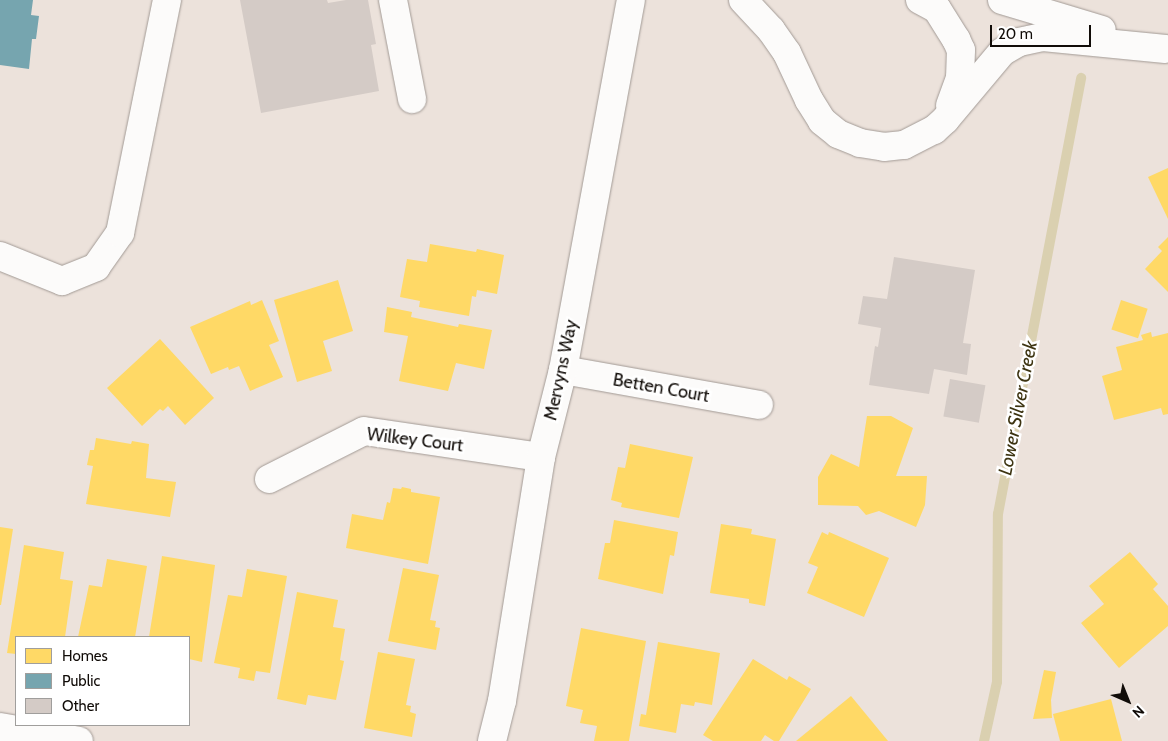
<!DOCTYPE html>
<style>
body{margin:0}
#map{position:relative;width:1168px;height:741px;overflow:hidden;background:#ece2db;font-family:Cabin,sans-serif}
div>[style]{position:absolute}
.homes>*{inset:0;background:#ffd966;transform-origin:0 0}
.public>*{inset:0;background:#76a5af}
.stream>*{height:10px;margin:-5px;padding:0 5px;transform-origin:5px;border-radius:5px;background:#dad0b0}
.building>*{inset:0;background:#d4cbc6;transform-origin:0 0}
.roads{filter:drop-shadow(0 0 1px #a29a95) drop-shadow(0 0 1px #a29a95)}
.minor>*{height:28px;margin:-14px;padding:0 14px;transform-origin:14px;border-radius:14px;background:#fcfbfa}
.highway>*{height:28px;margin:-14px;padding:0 14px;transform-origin:14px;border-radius:14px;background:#fcfbfa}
span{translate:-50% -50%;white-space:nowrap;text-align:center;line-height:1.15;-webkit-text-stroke:5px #fff;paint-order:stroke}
.street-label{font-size:18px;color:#110c08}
.water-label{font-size:19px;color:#3d3411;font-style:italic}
.legend{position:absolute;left:15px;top:636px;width:175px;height:90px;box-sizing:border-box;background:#fff;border:1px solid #a09e9c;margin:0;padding:6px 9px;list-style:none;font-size:15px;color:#110c08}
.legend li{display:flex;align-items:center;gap:10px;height:25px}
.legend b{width:25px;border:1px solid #a09e9c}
.north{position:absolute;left:1103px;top:676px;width:50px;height:50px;-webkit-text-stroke:4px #fff;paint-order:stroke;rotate:136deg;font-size:14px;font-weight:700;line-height:20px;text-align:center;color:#110c08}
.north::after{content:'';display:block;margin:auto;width:18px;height:22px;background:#110c08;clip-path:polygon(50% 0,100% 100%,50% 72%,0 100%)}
.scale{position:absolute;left:990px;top:25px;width:101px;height:22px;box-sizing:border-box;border:2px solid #110c08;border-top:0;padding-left:6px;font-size:15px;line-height:18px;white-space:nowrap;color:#110c08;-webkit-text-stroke:4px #fff;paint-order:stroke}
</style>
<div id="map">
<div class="homes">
<i style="clip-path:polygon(1168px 168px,1168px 219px,1148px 177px)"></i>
<i style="clip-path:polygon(1168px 237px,1168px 292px,1145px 269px,1162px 251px,1158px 247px)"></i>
<i style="clip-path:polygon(430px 244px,476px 252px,477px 249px,504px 255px,497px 294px,477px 290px,476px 297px,472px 296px,469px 316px,419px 307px,420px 301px,400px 297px,407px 259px,427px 262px)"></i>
<i style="clip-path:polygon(338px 280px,353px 331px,323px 341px,332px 371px,297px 382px,274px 300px)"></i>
<i style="clip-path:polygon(262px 300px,279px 341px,269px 345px,283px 377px,250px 391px,239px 366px,229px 370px,228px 367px,211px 374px,190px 327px,250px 301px,251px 305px)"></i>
<i style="left:1121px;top:300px;width:28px;height:31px;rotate:18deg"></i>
<i style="clip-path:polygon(387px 307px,412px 312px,411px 317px,458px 327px,459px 324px,492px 330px,484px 369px,456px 363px,448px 391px,399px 381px,408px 336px,384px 332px)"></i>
<i style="clip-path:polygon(1151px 332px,1152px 337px,1168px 333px,1168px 414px,1163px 415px,1161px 408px,1114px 420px,1102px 376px,1122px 370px,1116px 347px,1143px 340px,1141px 335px)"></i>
<i style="clip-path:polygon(160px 339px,214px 398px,185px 425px,168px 406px,163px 411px,160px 409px,142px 426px,107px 388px)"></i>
<i style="clip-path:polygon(867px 416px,891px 416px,913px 428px,896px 476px,927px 476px,925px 505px,916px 527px,879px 511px,866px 515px,858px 506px,818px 505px,818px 477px,831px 454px,859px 467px)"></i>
<i style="clip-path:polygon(96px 438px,131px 444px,132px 441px,149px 444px,146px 478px,176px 482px,170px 517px,86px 504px,93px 466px,87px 465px,90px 450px,94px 450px)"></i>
<i style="clip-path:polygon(630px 444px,693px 457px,679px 518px,621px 507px,622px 503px,611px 500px,618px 467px,625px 468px)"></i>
<i style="clip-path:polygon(402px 487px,411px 489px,411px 492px,440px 497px,428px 564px,346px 548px,352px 514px,383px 520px,387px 502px,390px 503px,393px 488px,401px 489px)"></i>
<i style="clip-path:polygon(614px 520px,678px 532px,674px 556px,670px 555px,663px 594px,598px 579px,605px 543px,610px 543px)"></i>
<i style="clip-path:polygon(721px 524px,752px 529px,751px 534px,776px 539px,765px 606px,749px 603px,749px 599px,710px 593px)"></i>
<i style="clip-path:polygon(0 527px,13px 529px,1px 605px,0 605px)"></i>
<i style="clip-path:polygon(822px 532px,828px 535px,829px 532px,889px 558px,864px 617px,807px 593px,818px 567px,808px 563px)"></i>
<i style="clip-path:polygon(24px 545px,64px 552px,60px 579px,73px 581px,65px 637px,16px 637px,16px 654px,7px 653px)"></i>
<i style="clip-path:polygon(1130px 552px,1158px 584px,1153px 589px,1168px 606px,1168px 626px,1119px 668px,1081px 623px,1104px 604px,1089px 586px)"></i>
<i style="clip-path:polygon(162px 556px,215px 565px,202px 662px,189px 659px,189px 637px,149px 637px)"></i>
<i style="clip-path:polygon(107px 559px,147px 566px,135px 637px,78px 637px,89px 585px,102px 587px)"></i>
<i style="clip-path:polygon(403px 568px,439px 575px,430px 620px,436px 621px,435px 627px,440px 628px,436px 650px,388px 641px)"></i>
<i style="clip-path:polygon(247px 569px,287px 576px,270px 673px,256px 671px,254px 681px,238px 678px,240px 668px,214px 663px,228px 595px,242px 597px)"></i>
<i style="clip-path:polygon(297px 592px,338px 600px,333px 627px,345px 629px,340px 660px,344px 661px,336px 700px,308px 695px,306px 705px,277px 699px)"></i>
<i style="clip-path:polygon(581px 628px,646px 641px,629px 741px,594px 741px,597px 726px,580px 723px,583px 710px,566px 706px)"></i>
<i style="clip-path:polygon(658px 642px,720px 653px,712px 705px,695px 702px,694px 706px,681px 704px,676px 733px,639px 726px,641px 714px,646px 715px)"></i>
<i style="clip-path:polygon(378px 652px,415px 659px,406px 705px,411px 706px,410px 712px,416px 714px,412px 737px,364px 728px)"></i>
<i style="clip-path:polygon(753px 659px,787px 680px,789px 676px,811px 689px,779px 741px,774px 741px,765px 735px,761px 741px,713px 741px,703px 735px)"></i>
<i style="clip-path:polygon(1044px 670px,1056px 672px,1051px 700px,1052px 718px,1033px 719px)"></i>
<i style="clip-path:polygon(851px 696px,888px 741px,796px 741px)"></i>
<i style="clip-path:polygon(1111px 699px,1122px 741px,1060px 741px,1053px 714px)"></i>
</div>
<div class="public">
<i style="clip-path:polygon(0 0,33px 0,31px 15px,39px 16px,36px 39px,32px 39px,29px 69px,0 65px)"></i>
</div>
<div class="stream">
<i style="left:984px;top:741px;width:60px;rotate:-77.6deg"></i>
<i style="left:997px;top:682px;width:168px;rotate:-89.7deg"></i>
<i style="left:998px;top:514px;width:444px;rotate:-79.2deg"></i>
</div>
<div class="building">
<i style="clip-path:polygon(240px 0,327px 0,328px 3px,346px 0,368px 0,376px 44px,371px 45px,379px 91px,261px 113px)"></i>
<i style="clip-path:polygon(894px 257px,975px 270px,963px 343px,971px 344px,967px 375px,934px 369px,929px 394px,869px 385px,875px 346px,878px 347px,881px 328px,858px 324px,863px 296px,887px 299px)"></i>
<i style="left:950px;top:379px;width:36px;height:38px;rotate:10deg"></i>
</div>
<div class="roads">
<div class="minor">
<i style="left:393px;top:0;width:101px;rotate:79.1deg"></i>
<i style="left:0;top:256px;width:67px;rotate:22deg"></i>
<i style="left:62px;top:281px;width:37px;rotate:-22deg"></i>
<i style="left:96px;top:267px;width:42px;rotate:-54.8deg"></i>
<i style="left:120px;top:233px;width:238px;rotate:-78.6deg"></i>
<i style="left:563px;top:370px;width:199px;rotate:10.1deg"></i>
<i style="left:269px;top:479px;width:106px;rotate:-26.8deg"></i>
<i style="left:364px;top:431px;width:179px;rotate:8.4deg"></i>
<i style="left:0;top:727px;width:80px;rotate:10deg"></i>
<i style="left:492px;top:741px;width:41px;rotate:-76deg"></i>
<i style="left:502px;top:701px;width:247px;rotate:-80.9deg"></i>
<i style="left:541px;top:457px;width:90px;rotate:-75.8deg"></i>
<i style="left:563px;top:370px;width:376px;rotate:-79.6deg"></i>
</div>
<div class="highway">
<i style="left:743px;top:0;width:41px;rotate:47deg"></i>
<i style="left:771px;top:30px;width:28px;rotate:55deg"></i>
<i style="left:787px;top:53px;width:52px;rotate:64.9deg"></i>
<i style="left:809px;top:100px;width:25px;rotate:58deg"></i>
<i style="left:822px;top:121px;width:21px;rotate:39deg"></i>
<i style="left:838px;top:134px;width:24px;rotate:22deg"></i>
<i style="left:860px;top:143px;width:24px;rotate:9deg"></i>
<i style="left:884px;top:147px;width:20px;rotate:-6deg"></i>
<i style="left:904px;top:145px;width:34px;rotate:-27deg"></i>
<i style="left:934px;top:130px;width:15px;rotate:-42deg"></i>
<i style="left:945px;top:120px;width:89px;rotate:-50deg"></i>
<i style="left:1002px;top:52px;width:20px;rotate:-30deg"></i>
<i style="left:1019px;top:42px;width:25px;rotate:-12deg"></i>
<i style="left:1043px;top:37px;width:123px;rotate:5.6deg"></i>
<i style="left:920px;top:0;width:19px;rotate:28deg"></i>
<i style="left:937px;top:9px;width:36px;rotate:58deg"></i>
<i style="left:956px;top:39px;width:12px;rotate:66deg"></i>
<i style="left:961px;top:50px;width:28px;rotate:92deg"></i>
<i style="left:960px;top:78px;width:29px;rotate:110deg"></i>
<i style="left:1002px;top:0;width:104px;rotate:16.7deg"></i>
</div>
</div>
<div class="street-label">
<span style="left:561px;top:370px;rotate:-78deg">Mervyns Way</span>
<span style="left:661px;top:388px;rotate:10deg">Betten Court</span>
<span style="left:415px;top:440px;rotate:7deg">Wilkey Court</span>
</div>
<div class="water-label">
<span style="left:1018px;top:408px;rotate:-79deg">Lower Silver Creek</span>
</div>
<ul class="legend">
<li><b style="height:14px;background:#ffd966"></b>Homes</li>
<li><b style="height:14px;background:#76a5af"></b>Public</li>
<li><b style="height:14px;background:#d4cbc6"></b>Other</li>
</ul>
<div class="north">N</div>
<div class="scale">20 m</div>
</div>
